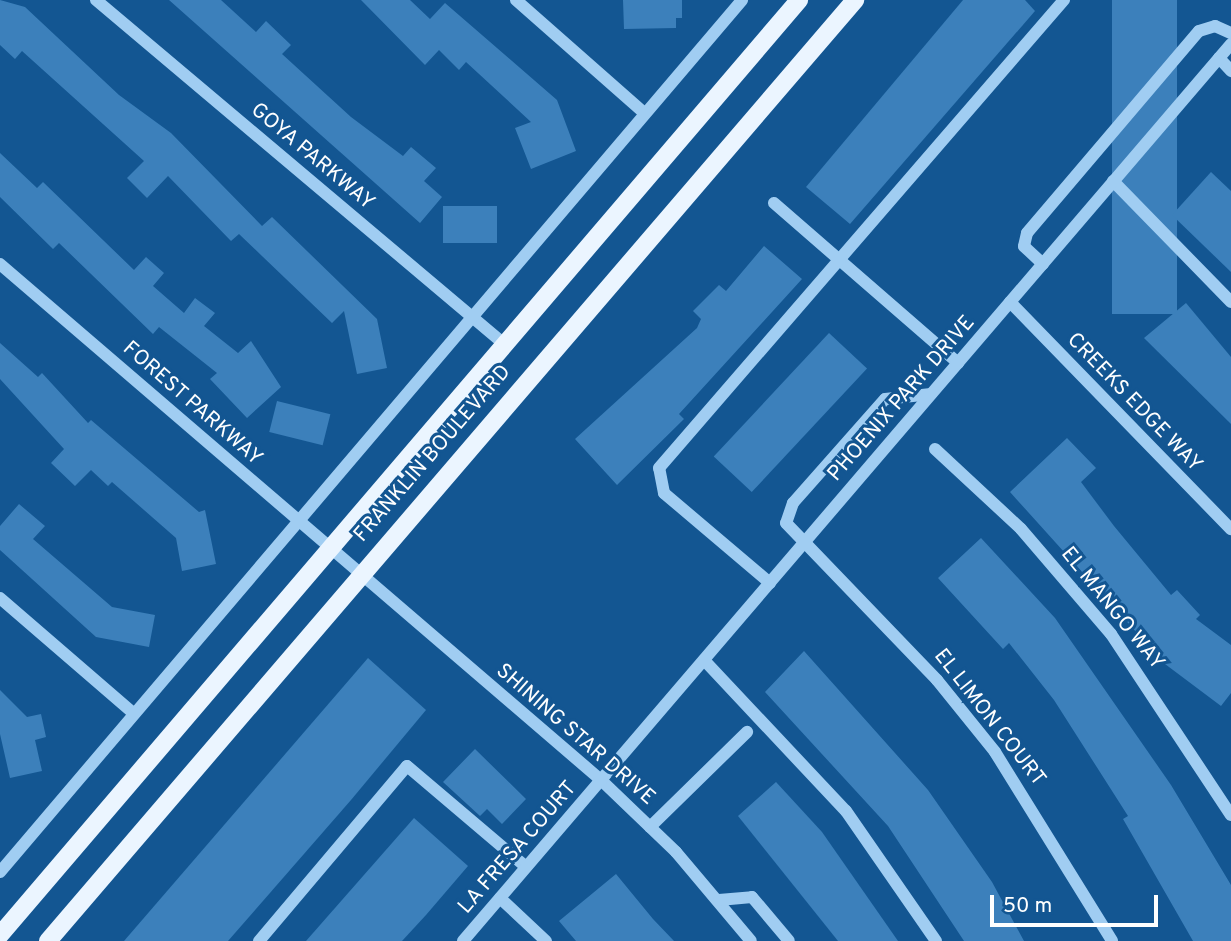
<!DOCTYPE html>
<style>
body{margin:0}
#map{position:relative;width:1231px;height:941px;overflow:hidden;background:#135692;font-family:Overpass,sans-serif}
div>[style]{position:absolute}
.building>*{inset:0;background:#3c80bb;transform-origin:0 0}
.minor>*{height:12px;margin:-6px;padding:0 6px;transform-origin:6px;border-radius:6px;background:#a0cdf2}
.major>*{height:18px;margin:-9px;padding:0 9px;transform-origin:9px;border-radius:9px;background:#ebf5ff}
span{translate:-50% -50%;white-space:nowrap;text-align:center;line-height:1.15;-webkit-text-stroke:6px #135692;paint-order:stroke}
.street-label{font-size:21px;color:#fff}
.scale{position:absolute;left:990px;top:895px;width:168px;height:32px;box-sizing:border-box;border:4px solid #fff;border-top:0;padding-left:9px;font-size:21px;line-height:24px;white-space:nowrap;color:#fff;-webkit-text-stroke:5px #135692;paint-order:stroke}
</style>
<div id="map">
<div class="building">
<i style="clip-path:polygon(0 0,25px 7px,119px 95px,171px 133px,262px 226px,272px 217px,377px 319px,387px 368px,357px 374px,344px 311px,332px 323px,239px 234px,231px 241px,168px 176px,147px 198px,127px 178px,144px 161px,22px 51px,15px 59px,0 45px)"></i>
<i style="clip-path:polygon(169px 0,221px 0,256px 32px,266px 21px,291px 45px,282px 54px,351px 117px,403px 156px,411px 147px,436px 168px,424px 181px,442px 197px,420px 223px)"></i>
<i style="clip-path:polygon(361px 0,410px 0,430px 19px,445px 3px,557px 100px,576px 151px,531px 169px,515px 128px,531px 122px,466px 62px,459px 70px,439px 50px,425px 65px)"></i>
<i style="clip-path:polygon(623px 0,682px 0,682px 18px,676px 18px,676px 28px,624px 29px)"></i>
<i style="clip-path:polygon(963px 0,1025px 0,1035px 11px,850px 224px,806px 187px)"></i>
<i style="left:1112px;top:0;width:65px;height:314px"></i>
<i style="clip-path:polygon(0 153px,37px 188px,43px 182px,134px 270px,146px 257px,164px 273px,153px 286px,184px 313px,195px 298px,215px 313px,204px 326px,238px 353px,251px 341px,281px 387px,247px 418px,210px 379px,217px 373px,159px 327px,153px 334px,59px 243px,53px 249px,0 197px)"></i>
<i style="clip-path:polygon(1211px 172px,1231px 191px,1231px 272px,1172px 215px)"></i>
<i style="left:443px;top:206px;width:54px;height:37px"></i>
<i style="clip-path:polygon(764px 246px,802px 279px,679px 414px,684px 419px,617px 485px,575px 439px,697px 328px,701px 319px,693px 311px,719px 285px,726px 291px)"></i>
<i style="clip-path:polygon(1186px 303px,1231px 357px,1231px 424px,1144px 338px)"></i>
<i style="left:829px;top:333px;width:52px;height:169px;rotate:43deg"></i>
<i style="clip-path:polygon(0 343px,38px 377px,42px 373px,88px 423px,91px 420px,199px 512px,205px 510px,216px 564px,182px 571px,176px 538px,112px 482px,108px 486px,91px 470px,75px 486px,51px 463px,64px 449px,0 379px)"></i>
<i style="left:277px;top:401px;width:55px;height:32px;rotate:14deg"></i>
<i style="clip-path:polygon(1067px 438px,1096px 468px,1081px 482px,1114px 526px,1171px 595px,1177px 590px,1200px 615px,1196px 619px,1231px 645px,1231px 693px,1221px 706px,1165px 664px,1010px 492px)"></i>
<i style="clip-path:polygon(19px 504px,45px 526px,33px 539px,112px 607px,155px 615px,149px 647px,96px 637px,0 550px,0 526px)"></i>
<i style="clip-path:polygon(981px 538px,1055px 618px,1171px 785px,1231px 885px,1231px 941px,1193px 941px,1123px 819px,1128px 816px,1054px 700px,1009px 643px,1003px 649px,938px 578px)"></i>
<i style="clip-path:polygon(804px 651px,928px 790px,992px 882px,1024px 941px,964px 941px,888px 826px,765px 692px)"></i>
<i style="clip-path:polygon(368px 658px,426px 710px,351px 800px,228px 941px,124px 941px)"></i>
<i style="clip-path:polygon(0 690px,27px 717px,41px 714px,46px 737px,35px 740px,42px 771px,10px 778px,0 734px)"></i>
<i style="clip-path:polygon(475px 749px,526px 799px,502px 824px,487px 809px,480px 816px,443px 782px)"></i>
<i style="clip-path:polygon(776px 782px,822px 832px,898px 941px,838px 941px,738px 816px)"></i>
<i style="clip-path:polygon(414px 818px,468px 866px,426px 915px,402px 941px,306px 941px)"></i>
<i style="clip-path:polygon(616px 874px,653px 919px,674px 941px,576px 941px,559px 921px)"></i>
</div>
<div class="minor">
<i style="left:96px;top:0;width:532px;rotate:40.12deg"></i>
<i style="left:516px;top:0;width:171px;rotate:41.4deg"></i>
<i style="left:1219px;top:58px;width:18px;rotate:47deg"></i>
<i style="left:1113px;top:181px;width:169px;rotate:45.7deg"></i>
<i style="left:774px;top:203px;width:244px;rotate:41deg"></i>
<i style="left:0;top:264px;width:792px;rotate:40.65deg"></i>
<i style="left:601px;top:780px;width:104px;rotate:43.8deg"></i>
<i style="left:676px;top:852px;width:116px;rotate:49.9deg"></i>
<i style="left:1043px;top:264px;width:26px;rotate:-137deg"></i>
<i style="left:1024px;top:246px;width:13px;rotate:-77deg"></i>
<i style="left:1027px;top:233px;width:265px;rotate:-49.6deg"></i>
<i style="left:1199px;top:31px;width:17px;rotate:-17deg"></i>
<i style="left:1215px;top:26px;width:17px;rotate:24deg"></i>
<i style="left:1010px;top:302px;width:317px;rotate:45.8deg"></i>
<i style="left:931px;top:394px;width:46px;rotate:173.8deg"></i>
<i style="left:885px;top:399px;width:139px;rotate:131.5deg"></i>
<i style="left:793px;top:503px;width:21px;rotate:109deg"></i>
<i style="left:786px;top:523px;width:218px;rotate:46.1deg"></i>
<i style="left:937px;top:680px;width:92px;rotate:51.1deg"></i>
<i style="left:995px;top:752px;width:222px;rotate:58.2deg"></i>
<i style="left:935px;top:449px;width:117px;rotate:42.9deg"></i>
<i style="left:1021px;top:529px;width:138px;rotate:49.4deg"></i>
<i style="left:1111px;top:634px;width:217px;rotate:56.5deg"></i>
<i style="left:770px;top:583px;width:139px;rotate:-139.7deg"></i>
<i style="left:664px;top:493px;width:25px;rotate:-101deg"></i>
<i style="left:659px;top:468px;width:619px;rotate:-49.13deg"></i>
<i style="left:0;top:598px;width:174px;rotate:40.8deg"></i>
<i style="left:704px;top:660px;width:207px;rotate:46.8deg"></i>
<i style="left:846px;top:811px;width:158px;rotate:55.3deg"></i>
<i style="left:650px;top:827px;width:136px;rotate:-44.4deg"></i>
<i style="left:0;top:872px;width:1145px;rotate:-49.6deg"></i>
<i style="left:500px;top:898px;width:63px;rotate:43.1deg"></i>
<i style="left:719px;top:900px;width:33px;rotate:-5deg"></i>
<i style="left:752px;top:897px;width:57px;rotate:49.9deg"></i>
<i style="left:259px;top:941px;width:229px;rotate:-49.8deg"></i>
<i style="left:407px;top:766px;width:156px;rotate:40.3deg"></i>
<i style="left:463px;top:941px;width:1181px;rotate:-49.43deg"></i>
</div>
<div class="major">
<i style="left:0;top:935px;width:1230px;rotate:-49.48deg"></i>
<i style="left:48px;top:941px;width:1240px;rotate:-49.38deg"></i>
</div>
<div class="street-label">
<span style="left:312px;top:157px;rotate:40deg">GOYA PARKWAY</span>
<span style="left:902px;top:399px;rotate:-49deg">PHOENIX PARK DRIVE</span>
<span style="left:1134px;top:403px;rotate:46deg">CREEKS EDGE WAY</span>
<span style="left:192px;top:404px;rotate:41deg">FOREST PARKWAY</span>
<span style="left:433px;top:454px;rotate:-49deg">FRANKLIN BOULEVARD</span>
<span style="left:1112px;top:609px;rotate:51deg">EL MANGO WAY</span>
<span style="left:989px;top:718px;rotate:52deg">EL LIMON COURT</span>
<span style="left:575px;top:735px;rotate:41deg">SHINING STAR DRIVE</span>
<span style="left:518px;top:848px;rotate:-49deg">LA FRESA COURT</span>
</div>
<div class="scale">50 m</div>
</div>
